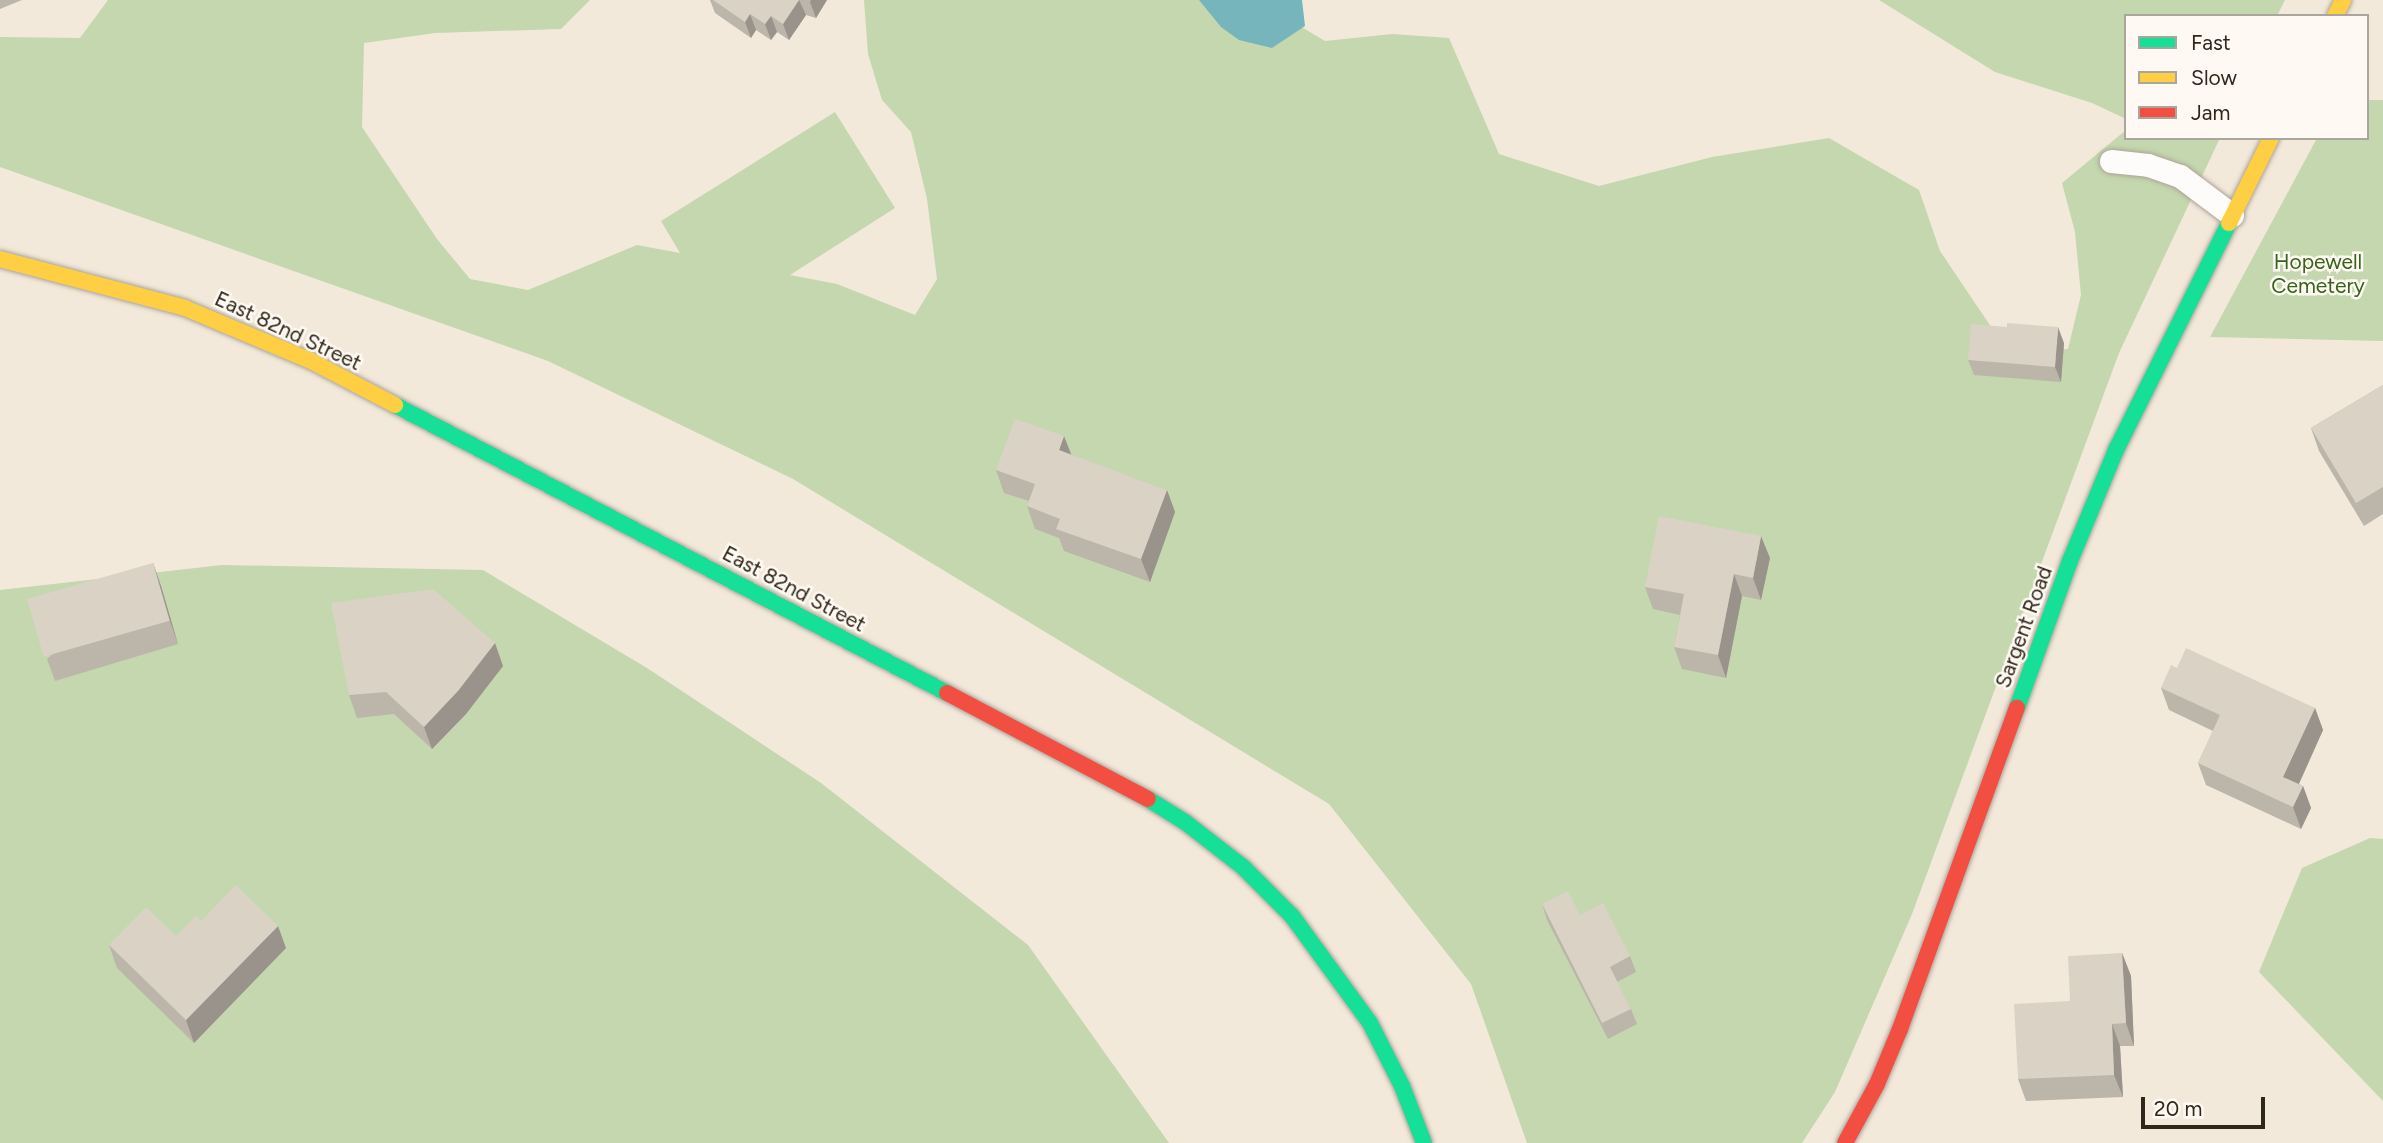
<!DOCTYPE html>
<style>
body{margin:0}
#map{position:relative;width:2383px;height:1143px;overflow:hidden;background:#f3e9db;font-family:Figtree,sans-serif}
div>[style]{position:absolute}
.green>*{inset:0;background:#c4d7ae}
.water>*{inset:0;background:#76b5bc}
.roads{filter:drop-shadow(0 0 2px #ada499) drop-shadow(0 0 2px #ada499)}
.lane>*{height:23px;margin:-11.5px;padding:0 11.5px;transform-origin:11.5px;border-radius:11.5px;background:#fdfcfa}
.fast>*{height:16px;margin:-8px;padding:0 8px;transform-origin:8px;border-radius:8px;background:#16e098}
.slow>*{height:16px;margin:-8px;padding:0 8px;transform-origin:8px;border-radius:8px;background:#ffcf43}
.jam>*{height:16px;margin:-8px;padding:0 8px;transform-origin:8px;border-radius:8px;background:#f24e42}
.wall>*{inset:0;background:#bcb5aa}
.shaded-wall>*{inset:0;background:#99938b}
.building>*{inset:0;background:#dbd2c6;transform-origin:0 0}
span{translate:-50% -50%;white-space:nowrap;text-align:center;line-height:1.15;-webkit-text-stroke:5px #fefaf3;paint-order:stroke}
.park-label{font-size:21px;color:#37631a}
.street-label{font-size:21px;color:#2f271b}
.legend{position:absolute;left:2124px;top:14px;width:245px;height:126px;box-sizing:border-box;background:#fefaf3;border:2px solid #aba69d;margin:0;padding:9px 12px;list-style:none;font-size:21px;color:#2f271b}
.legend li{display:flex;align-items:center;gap:14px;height:35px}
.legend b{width:35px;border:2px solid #aba69d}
.scale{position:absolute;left:2141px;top:1097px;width:124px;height:32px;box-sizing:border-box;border:4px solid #2f271b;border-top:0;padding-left:9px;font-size:21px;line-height:24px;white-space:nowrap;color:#2f271b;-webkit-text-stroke:5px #fefaf3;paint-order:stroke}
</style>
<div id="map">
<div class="green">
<i style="clip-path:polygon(108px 0,590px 0,561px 29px,435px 33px,364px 43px,362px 127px,437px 239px,470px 279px,528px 290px,637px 245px,680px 253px,661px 221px,835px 112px,895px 208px,790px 275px,837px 284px,915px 315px,937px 279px,927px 199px,911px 132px,882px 100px,868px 54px,864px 0,1256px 0,1325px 41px,1392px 34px,1449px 38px,1499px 154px,1599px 186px,1712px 157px,1829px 138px,1919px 190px,1940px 251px,2010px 355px,2068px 349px,2081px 295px,2075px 232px,2062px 183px,2126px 130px,2126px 138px,2220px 138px,2119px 353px,1912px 914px,1835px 1092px,1802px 1143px,1527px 1143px,1471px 984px,1329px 804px,793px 479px,548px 361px,0 167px,0 37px,80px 38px)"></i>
<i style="clip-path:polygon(1879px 0,2285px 0,2277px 16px,2126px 16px,2126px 119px,2092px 103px,1995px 72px)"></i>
<i style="clip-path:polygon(2367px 100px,2383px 100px,2383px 341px,2210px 337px,2317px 138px,2367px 138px)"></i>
<i style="clip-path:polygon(222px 565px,483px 570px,647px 668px,821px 783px,1028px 945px,1169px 1143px,0 1143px,0 590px)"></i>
<i style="clip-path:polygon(2370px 838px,2383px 839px,2383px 1101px,2259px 972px,2302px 868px)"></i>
</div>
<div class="water">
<i style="clip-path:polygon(1199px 0,1302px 0,1305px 26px,1272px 48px,1239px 40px,1221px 27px)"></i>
</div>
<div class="roads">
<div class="lane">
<i style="left:2111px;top:161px;width:37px;rotate:6deg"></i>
<i style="left:2148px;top:165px;width:34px;rotate:19deg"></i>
<i style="left:2180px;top:176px;width:65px;rotate:36.9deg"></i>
</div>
<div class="fast">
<i style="left:395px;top:405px;width:623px;rotate:27.55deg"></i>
<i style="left:2017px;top:708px;width:156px;rotate:-70.2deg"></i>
<i style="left:2070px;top:561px;width:120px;rotate:-67.5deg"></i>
<i style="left:2116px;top:450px;width:254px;rotate:-63.5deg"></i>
<i style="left:1148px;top:799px;width:44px;rotate:31.9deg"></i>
<i style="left:1185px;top:822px;width:73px;rotate:37.8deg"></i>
<i style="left:1243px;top:867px;width:69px;rotate:45deg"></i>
<i style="left:1292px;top:916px;width:132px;rotate:53.9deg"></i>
<i style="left:1370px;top:1023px;width:71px;rotate:63.1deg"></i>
<i style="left:1402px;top:1086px;width:61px;rotate:68.9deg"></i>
</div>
<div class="slow">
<i style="left:2335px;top:16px;width:18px;rotate:-63deg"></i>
<i style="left:2229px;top:223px;width:95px;rotate:-63.7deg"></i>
<i style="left:0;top:259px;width:191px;rotate:14.8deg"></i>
<i style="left:185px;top:308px;width:137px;rotate:22.8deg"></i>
<i style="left:311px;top:361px;width:95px;rotate:27.6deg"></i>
</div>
<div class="jam">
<i style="left:947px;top:693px;width:227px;rotate:27.8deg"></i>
<i style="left:1845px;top:1143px;width:67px;rotate:-61.5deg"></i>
<i style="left:1877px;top:1084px;width:60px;rotate:-67.3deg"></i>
<i style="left:1900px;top:1029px;width:342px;rotate:-70deg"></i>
</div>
</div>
<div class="wall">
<i style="clip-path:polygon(0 0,22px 0,0 9px)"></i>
<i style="clip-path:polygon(710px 0,827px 0,816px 18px,806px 15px,789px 40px,777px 32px,771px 40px,756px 30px,751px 38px,715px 13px)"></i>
<i style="clip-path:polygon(2064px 343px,2061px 382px,1974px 375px,1968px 360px)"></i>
<i style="clip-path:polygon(2383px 385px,2383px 514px,2364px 526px,2319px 451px,2311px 428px)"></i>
<i style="clip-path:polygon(1071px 455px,1167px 490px,1175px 512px,1150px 582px,1064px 551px,1059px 538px,1035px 529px,1027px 506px,1029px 501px,1004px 493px,996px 470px)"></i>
<i style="clip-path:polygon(1770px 558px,1761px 600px,1742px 596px,1726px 678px,1682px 669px,1674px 647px,1680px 615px,1653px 609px,1645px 587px)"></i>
<i style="clip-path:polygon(153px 563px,161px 586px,178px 644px,55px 681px,47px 659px)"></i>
<i style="clip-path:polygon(503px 666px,466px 714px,432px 749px,394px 714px,357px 718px,349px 695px)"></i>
<i style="clip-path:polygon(2177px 668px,2315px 708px,2323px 730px,2299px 784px,2303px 786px,2311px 808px,2301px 829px,2206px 785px,2198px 763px,2213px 731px,2169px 710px,2161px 688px)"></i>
<i style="clip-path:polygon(1542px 904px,1580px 915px,1630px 956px,1636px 972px,1617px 982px,1631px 1009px,1637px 1024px,1608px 1039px,1547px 920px)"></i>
<i style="clip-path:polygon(201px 921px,286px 948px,194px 1043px,117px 968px,109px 945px,176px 936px)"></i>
<i style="clip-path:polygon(2122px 953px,2131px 976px,2134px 1046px,2120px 1046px,2123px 1097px,2026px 1101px,2018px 1079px,2070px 1001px)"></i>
</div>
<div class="shaded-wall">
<i style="clip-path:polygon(799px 0,806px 15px,789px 40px,783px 24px)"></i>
<i style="clip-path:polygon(811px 0,827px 0,816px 18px,810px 2px)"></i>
<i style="clip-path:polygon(750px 14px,756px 30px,751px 38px,745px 22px)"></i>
<i style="clip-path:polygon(771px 16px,777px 32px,771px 40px,765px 24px)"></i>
<i style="clip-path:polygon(2058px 327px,2064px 343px,2061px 382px,2055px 367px)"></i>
<i style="clip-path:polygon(1064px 436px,1073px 459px,1059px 450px)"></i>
<i style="clip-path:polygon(1167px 490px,1175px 512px,1150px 582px,1141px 559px)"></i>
<i style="clip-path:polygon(1761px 536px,1770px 558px,1761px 600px,1753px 578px)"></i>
<i style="clip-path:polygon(153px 563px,161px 586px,178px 644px,170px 621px)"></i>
<i style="clip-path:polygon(1734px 574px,1742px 596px,1726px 678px,1718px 655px)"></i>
<i style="clip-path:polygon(495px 643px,503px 666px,466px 714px,432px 749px,424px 727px)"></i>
<i style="clip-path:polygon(2315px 708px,2323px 730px,2292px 799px,2283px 777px)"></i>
<i style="clip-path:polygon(2303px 786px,2311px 808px,2301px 829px,2293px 807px)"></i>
<i style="clip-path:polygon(278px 926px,286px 948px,194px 1043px,186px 1020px)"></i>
<i style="clip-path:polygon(2122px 953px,2131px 976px,2134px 1046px,2126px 1023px)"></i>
<i style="clip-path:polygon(2112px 1024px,2120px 1046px,2123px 1097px,2114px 1075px)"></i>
</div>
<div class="building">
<i style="clip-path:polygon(713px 0,799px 0,783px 24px,771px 16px,765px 24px,750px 14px,745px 22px)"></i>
<i style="clip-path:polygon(2007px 323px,2058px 327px,2055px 367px,1968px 360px,1971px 324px,2007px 327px)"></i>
<i style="clip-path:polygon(2383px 385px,2383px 487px,2356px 503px,2311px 428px)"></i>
<i style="clip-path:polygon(1015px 419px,1064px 436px,1059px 450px,1167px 490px,1141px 559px,1056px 529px,1060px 519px,1027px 506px,1035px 484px,996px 470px)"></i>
<i style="clip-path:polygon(1659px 516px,1761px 536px,1753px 578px,1734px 574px,1718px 655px,1674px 647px,1684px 594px,1645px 587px)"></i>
<i style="left:153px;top:563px;width:60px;height:131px;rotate:74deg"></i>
<i style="clip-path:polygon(433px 589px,495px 643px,458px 691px,424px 727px,386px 692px,349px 695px,331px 603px)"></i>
<i style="clip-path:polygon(2186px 648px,2315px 708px,2283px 777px,2303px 786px,2293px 807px,2198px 763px,2220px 715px,2161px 688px,2171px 665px,2177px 668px)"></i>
<i style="clip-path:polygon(236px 885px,278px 926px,186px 1020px,109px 945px,146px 907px,176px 936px,196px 916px,201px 921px)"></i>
<i style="clip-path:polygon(1568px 891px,1580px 915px,1603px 903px,1630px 956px,1610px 967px,1631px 1009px,1602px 1023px,1542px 904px)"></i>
<i style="clip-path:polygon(2122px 953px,2126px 1023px,2112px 1024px,2114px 1075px,2018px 1079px,2014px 1004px,2070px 1001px,2068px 956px)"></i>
</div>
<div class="park-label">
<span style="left:2318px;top:274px">Hopewell<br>Cemetery</span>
</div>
<div class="street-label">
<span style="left:288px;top:331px;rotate:25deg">East 82nd Street</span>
<span style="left:794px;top:589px;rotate:28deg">East 82nd Street</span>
<span style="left:2024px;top:627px;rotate:-70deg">Sargent Road</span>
</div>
<ul class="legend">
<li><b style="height:9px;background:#16e098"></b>Fast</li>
<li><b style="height:9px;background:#ffcf43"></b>Slow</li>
<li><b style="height:9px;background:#f24e42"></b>Jam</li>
</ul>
<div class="scale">20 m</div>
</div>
